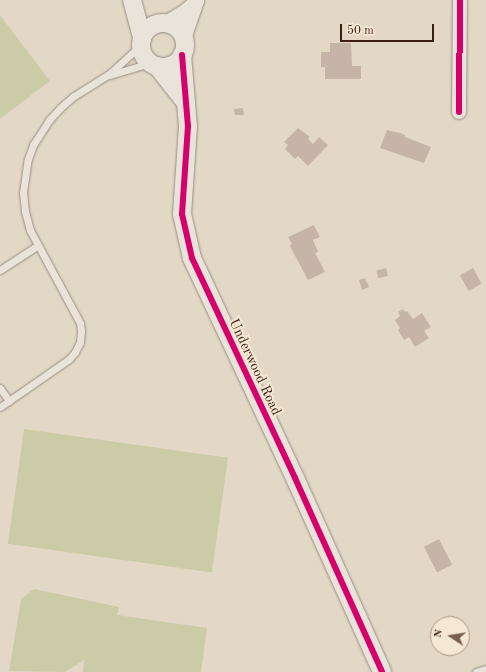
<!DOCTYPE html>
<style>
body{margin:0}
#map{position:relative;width:486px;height:672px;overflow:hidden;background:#e3d8c6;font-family:"Old Standard TT",serif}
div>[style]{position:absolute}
.green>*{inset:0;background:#cccba8;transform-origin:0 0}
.building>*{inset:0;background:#c7b4a9;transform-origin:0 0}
.roads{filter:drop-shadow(0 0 1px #988d82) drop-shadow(0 0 1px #988d82)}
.service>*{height:7px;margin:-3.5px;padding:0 3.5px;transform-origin:3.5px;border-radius:3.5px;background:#e9e3da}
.minor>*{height:14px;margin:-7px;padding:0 7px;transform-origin:7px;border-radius:7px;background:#e9e3da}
.tertiary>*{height:18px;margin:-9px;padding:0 9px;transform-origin:9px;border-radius:9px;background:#e9e3da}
.tertiary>.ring{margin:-9px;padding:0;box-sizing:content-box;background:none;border:18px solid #e9e3da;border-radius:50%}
.cycleway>*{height:6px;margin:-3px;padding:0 3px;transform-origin:3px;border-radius:3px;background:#d6006c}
span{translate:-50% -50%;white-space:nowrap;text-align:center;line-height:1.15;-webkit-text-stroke:4px #f5e8d2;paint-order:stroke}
.street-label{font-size:14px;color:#3b1d12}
.north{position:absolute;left:430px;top:616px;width:40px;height:40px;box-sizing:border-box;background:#f5e8d2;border:1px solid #ab9785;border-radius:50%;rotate:282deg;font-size:11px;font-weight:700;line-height:16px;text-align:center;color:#3b1d12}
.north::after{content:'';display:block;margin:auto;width:14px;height:18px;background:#765e51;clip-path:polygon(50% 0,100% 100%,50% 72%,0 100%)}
.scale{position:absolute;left:340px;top:24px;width:94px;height:18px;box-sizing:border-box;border:2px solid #3b1d12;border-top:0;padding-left:5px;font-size:12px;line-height:14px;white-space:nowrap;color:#3b1d12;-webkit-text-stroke:3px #f5e8d2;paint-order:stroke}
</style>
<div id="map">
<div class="green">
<i style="clip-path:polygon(0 15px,50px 81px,0 119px)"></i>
<i style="left:24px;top:429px;width:206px;height:116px;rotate:8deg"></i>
<i style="clip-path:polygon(34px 589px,119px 607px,117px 615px,207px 628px,201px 672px,83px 672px,84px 660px,65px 672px,9px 671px,21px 599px)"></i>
</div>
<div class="building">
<i style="clip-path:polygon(330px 43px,351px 43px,352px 66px,361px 66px,361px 79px,325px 79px,325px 67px,321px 67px,321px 52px,330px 52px)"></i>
<i style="clip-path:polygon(243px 108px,244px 115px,235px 115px,234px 109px)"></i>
<i style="clip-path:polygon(298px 128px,310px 137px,308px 139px,313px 144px,319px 137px,328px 145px,308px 166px,298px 156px,295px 159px,285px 149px,288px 145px,284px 142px)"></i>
<i style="clip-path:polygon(387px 130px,400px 133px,405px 135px,405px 137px,431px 147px,424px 163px,380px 148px)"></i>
<i style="clip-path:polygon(314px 225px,320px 237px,313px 240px,318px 252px,315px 253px,325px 272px,308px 280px,291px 248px,290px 245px,292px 244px,288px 237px)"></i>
<i style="left:386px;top:268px;width:8px;height:10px;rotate:76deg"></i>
<i style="left:473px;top:268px;width:18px;height:15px;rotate:61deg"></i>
<i style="clip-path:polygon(365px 278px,369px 287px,362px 290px,359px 280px)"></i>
<i style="clip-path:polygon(403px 309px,405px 312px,407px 311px,413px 319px,422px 313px,431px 327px,424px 331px,429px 338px,415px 347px,409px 337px,404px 340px,398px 330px,400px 328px,395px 320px,400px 316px,398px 312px)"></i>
<i style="left:439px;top:539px;width:29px;height:17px;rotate:63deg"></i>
</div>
<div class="roads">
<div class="service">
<i style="left:110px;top:75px;width:42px;rotate:-16.7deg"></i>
<i style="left:0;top:270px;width:44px;rotate:-33deg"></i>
<i style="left:0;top:388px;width:16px;rotate:55deg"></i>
<i style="left:0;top:407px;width:84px;rotate:-34.8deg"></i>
<i style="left:69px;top:359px;width:9px;rotate:-49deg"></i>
<i style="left:75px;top:352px;width:11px;rotate:-63deg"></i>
<i style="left:80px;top:342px;width:11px;rotate:-85deg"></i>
<i style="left:81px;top:331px;width:8px;rotate:-97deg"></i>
<i style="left:80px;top:323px;width:106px;rotate:-118.3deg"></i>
<i style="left:30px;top:230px;width:20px;rotate:-105deg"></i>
<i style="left:25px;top:211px;width:18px;rotate:-96deg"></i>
<i style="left:23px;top:193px;width:34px;rotate:-82deg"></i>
<i style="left:28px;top:159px;width:15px;rotate:-70deg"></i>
<i style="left:33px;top:145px;width:30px;rotate:-57deg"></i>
<i style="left:49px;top:120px;width:16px;rotate:-47deg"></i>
<i style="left:60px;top:108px;width:18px;rotate:-41deg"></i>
<i style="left:74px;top:96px;width:40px;rotate:-32deg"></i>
<i style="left:108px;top:75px;width:45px;rotate:-42.3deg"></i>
<i style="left:476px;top:672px;width:10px;rotate:-17deg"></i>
</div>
<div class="minor">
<i style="left:164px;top:24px;width:23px;rotate:-31deg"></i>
<i style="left:184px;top:12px;width:17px;rotate:-40deg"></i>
<i style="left:197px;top:1px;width:40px;rotate:108.9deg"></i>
<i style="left:459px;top:112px;width:112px;rotate:-89.5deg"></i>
</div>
<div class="tertiary">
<i style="left:132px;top:0;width:39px;rotate:75deg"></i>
<i class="ring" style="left:141px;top:23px;width:26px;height:26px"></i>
<i style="left:182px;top:55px;width:71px;rotate:85.2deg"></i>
<i style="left:188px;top:126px;width:88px;rotate:93.9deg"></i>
<i style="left:182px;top:214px;width:45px;rotate:77.2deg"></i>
<i style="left:192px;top:258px;width:243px;rotate:64.9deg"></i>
<i style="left:295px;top:478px;width:213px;rotate:65.8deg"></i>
<i style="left:157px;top:66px;width:47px;rotate:51.9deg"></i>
</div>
</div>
<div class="cycleway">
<i style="left:182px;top:55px;width:71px;rotate:85.2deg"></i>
<i style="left:188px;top:126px;width:88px;rotate:93.9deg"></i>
<i style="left:182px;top:214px;width:45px;rotate:77.2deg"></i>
<i style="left:192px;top:258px;width:243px;rotate:64.9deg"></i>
<i style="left:295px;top:478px;width:213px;rotate:65.8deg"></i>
<i style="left:459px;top:112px;width:112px;rotate:-89.5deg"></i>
</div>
<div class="street-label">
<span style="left:255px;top:367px;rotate:65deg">Underwood Road</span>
</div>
<div class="north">N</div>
<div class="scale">50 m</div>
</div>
